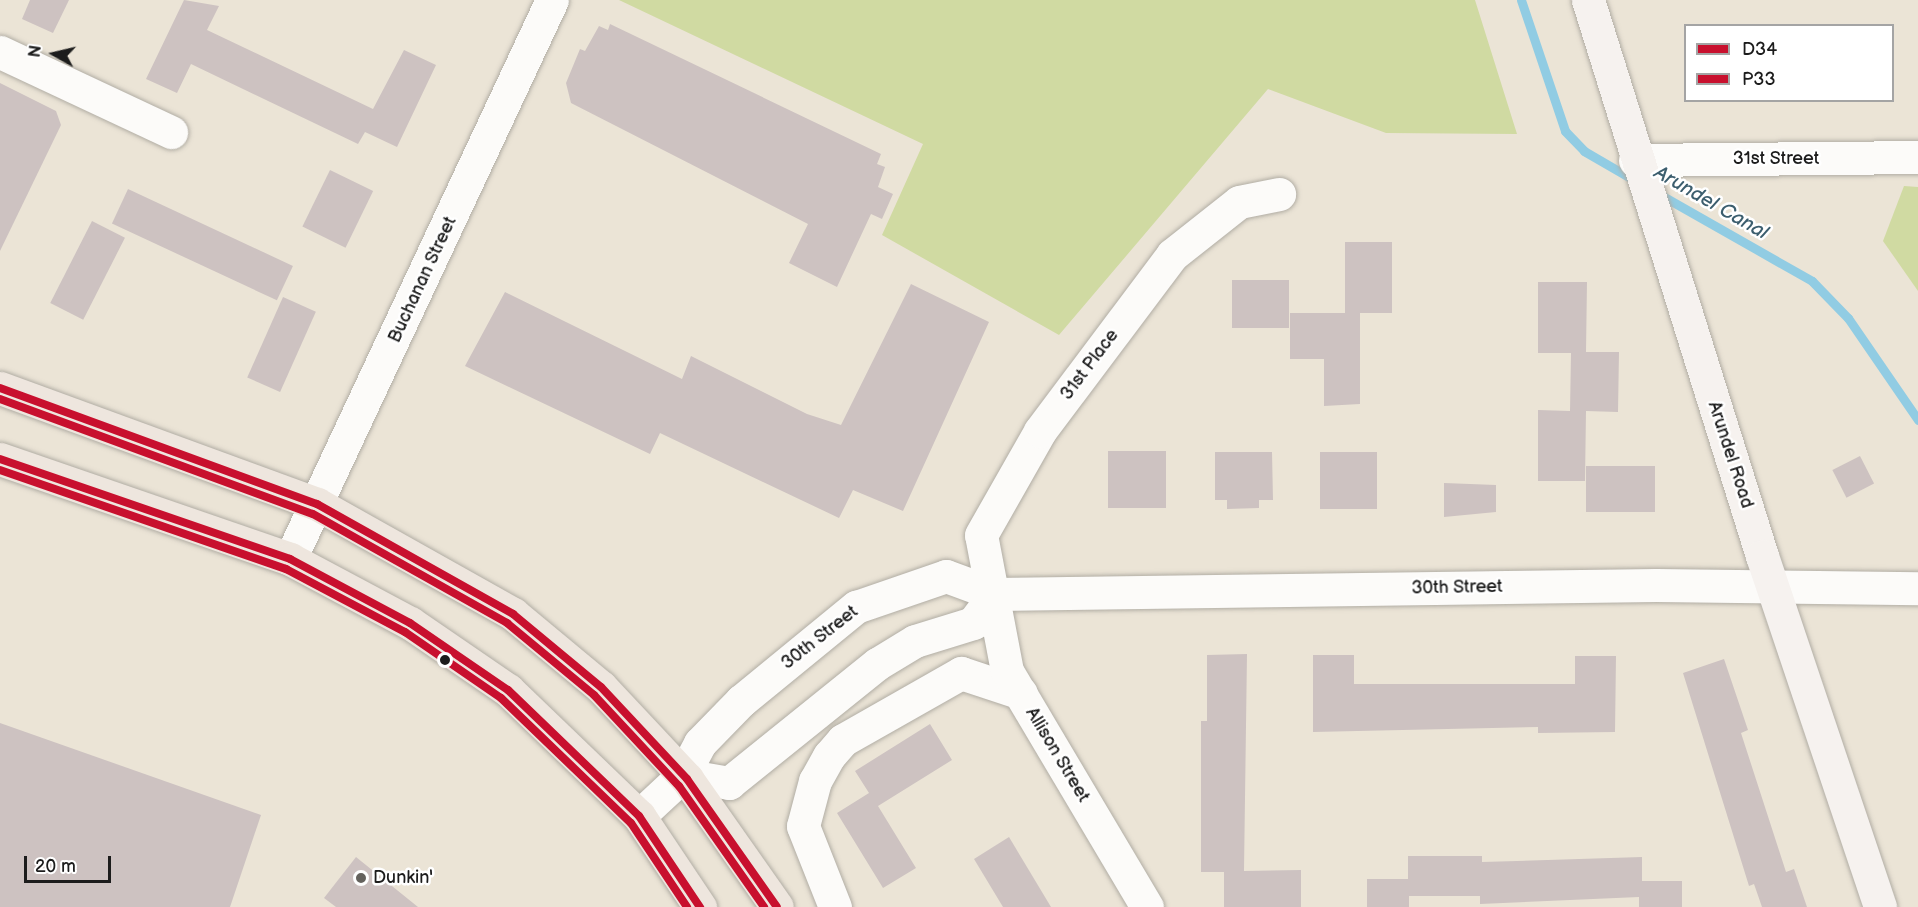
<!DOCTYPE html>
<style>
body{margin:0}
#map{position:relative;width:1918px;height:907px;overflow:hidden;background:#ebe4d6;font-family:"Balsamiq Sans",sans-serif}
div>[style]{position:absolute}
.green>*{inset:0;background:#d0daa2}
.stream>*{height:9px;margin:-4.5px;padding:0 4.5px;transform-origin:4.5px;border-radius:4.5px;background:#91cce3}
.building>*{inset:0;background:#cdc2c1;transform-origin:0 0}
.roads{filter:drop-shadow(0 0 2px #b1ada4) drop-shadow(0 0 2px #b1ada4)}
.street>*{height:33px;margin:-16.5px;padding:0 16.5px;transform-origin:16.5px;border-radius:16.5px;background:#fcfbf9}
.secondary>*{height:33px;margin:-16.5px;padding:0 16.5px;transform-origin:16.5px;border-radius:16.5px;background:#f6f2ef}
.primary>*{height:33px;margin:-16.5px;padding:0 16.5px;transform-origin:16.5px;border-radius:16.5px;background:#eee6de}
.bus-1>*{height:8px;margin:-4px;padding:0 4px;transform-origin:4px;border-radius:4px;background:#c8102e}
.bus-2>*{height:8px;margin:-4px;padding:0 4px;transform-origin:4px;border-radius:4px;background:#c8102e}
.dots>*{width:16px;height:16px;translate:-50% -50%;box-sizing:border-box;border:3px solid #fff;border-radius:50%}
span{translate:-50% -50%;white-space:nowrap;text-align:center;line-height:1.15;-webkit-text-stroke:5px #fff;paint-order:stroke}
.street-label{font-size:18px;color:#1c1c1c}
.poi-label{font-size:18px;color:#1c1c1c}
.left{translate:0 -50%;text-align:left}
.water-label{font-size:20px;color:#3c5e6e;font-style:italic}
.legend{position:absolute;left:1684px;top:24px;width:210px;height:78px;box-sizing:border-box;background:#fff;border:2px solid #a4a4a4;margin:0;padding:8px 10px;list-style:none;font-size:18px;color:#1c1c1c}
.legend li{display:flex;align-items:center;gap:12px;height:30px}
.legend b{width:30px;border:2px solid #a4a4a4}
.north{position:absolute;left:24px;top:24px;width:60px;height:60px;-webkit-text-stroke:4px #fff;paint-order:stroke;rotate:278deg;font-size:16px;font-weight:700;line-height:24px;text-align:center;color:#1c1c1c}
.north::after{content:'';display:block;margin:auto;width:21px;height:27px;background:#1c1c1c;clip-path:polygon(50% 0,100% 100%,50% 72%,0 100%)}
.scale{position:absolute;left:24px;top:856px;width:87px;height:27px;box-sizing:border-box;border:3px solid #1c1c1c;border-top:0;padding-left:8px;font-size:18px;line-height:21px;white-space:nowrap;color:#1c1c1c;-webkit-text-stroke:4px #fff;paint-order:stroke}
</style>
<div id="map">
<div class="green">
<i style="clip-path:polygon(619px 0,1475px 0,1517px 134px,1386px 133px,1268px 89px,1059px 335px,882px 235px,923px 144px)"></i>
<i style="clip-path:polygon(1904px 186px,1918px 187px,1918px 291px,1883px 241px)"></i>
</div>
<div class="stream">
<i style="left:1521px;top:0;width:138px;rotate:71.4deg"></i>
<i style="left:1565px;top:131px;width:28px;rotate:46deg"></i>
<i style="left:1584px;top:151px;width:58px;rotate:30.1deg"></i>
<i style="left:1659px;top:194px;width:176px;rotate:29.6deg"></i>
<i style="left:1812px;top:281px;width:52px;rotate:45.8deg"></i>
<i style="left:1848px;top:318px;width:124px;rotate:55.5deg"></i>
</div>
<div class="building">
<i style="clip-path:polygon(30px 0,69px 0,53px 33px,22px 19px)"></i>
<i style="clip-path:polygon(184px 0,219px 6px,207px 30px,373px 109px,404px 50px,436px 65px,397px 147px,365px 132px,358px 144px,191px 64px,177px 93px,146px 79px)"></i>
<i style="clip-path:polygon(610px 24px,881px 154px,877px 164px,885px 167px,878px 187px,893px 194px,882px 219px,871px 214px,837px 287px,789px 263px,808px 224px,571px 103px,566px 83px,580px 49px,585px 51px,599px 26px,608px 30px)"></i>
<i style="clip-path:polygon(0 83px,56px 111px,61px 125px,0 251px)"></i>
<i style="left:330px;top:170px;width:48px;height:63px;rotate:26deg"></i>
<i style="left:128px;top:189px;width:182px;height:38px;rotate:25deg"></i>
<i style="left:92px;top:221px;width:37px;height:92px;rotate:27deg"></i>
<i style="clip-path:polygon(1345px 242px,1392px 242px,1392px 313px,1360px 313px,1360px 404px,1324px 406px,1324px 359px,1290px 359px,1290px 313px,1345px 313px)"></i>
<i style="left:1232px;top:280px;width:57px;height:48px"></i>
<i style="clip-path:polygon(1538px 282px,1587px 282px,1586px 352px,1619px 352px,1618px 412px,1586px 411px,1585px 481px,1538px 481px,1538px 410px,1570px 411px,1571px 353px,1538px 353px)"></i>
<i style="clip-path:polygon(911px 284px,989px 322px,903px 511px,853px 490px,839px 518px,660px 433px,650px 454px,465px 366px,505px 292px,682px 379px,691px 356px,807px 414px,841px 425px)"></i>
<i style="left:283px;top:297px;width:36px;height:88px;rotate:24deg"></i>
<i style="left:1108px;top:451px;width:58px;height:57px"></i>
<i style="clip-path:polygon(1215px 452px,1272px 452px,1273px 500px,1259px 500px,1259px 508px,1227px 509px,1227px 500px,1215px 500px)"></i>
<i style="left:1320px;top:452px;width:57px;height:57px"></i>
<i style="left:1860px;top:456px;width:31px;height:31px;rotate:63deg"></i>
<i style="left:1586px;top:466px;width:69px;height:46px"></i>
<i style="clip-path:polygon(1444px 483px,1496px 485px,1496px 512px,1444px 517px)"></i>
<i style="clip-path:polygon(1247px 654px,1244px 871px,1301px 870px,1301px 907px,1224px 907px,1224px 872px,1201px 872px,1201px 721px,1207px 721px,1207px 655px)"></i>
<i style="clip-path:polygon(1313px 655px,1354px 655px,1354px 684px,1575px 684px,1575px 656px,1616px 656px,1615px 732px,1538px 733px,1538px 727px,1313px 732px)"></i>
<i style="clip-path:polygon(1724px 659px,1748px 730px,1741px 733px,1786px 872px,1794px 869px,1807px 907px,1762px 907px,1754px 884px,1749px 886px,1683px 673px)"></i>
<i style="clip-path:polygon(0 723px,261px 815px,230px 907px,0 907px)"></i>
<i style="clip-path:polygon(930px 724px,952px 760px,878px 806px,916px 868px,883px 888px,837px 813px,869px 793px,855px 771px)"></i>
<i style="clip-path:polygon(1009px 837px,1051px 907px,1003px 907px,974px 859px)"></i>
<i style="clip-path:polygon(1408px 856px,1482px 856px,1482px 862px,1642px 857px,1642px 881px,1682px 881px,1682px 907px,1639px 907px,1639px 897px,1480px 904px,1480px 896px,1409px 896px,1409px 907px,1367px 907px,1367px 879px,1408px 879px)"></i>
<i style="clip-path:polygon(356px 857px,418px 907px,336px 907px,324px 898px)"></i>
</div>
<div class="roads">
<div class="street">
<i style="left:0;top:52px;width:189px;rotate:25.1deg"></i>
<i style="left:1635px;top:160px;width:283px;rotate:-0.6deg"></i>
<i style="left:290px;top:559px;width:617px;rotate:-64.89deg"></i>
<i style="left:683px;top:775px;width:47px;rotate:9.9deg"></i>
<i style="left:729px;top:783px;width:190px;rotate:-38.8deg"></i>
<i style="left:877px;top:664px;width:44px;rotate:-31.2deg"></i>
<i style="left:915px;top:641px;width:61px;rotate:-17.2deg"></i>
<i style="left:973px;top:623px;width:36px;rotate:-53deg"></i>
<i style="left:639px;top:816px;width:60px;rotate:-43deg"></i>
<i style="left:683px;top:775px;width:36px;rotate:-62deg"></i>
<i style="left:700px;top:743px;width:59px;rotate:-45.7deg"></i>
<i style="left:741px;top:701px;width:149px;rotate:-39.3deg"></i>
<i style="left:856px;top:607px;width:95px;rotate:-19deg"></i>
<i style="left:946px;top:576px;width:52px;rotate:20.2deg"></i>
<i style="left:995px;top:594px;width:661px;rotate:-0.78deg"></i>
<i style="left:1656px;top:585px;width:262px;rotate:0.7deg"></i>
<i style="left:835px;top:907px;width:87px;rotate:-111.6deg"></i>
<i style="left:803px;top:826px;width:47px;rotate:-75.1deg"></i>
<i style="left:815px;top:781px;width:29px;rotate:-61deg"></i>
<i style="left:829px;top:756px;width:21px;rotate:-49deg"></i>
<i style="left:843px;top:740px;width:136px;rotate:-29.6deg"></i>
<i style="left:961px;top:673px;width:63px;rotate:18.4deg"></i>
<i style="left:1147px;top:907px;width:274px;rotate:-120.7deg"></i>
<i style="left:1007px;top:671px;width:138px;rotate:-100.8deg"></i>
<i style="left:981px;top:535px;width:120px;rotate:-60.4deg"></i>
<i style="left:1040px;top:431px;width:220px;rotate:-53.1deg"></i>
<i style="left:1172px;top:255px;width:85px;rotate:-38.3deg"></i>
<i style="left:1239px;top:202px;width:41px;rotate:-11.3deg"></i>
</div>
<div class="secondary">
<i style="left:1588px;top:0;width:583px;rotate:72.62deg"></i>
<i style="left:1762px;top:556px;width:370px;rotate:71.4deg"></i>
</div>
<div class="primary">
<i style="left:0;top:388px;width:338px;rotate:20.1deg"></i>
<i style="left:317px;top:504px;width:225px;rotate:29.3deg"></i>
<i style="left:513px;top:614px;width:114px;rotate:39.7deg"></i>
<i style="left:601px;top:687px;width:126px;rotate:46.9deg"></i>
<i style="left:687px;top:779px;width:156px;rotate:54.9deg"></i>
<i style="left:0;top:459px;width:307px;rotate:19deg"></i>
<i style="left:290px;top:559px;width:136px;rotate:28.1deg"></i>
<i style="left:410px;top:623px;width:119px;rotate:34.4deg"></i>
<i style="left:508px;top:690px;width:182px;rotate:43.9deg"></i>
<i style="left:639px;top:816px;width:110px;rotate:56.2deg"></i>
</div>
</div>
<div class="bus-1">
<i style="left:0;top:388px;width:338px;rotate:20.1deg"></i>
<i style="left:317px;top:504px;width:225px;rotate:29.3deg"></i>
<i style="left:513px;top:614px;width:114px;rotate:39.7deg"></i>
<i style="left:601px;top:687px;width:126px;rotate:46.9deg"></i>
<i style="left:687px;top:779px;width:156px;rotate:54.9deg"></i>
<i style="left:0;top:459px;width:307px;rotate:19deg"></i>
<i style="left:290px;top:559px;width:136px;rotate:28.1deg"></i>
<i style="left:410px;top:623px;width:119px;rotate:34.4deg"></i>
<i style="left:508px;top:690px;width:182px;rotate:43.9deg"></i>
<i style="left:639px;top:816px;width:110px;rotate:56.2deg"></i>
</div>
<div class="bus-2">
<i style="left:0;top:399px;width:333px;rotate:20.2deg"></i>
<i style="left:313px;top:514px;width:223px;rotate:29.3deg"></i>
<i style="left:507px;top:623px;width:113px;rotate:39.6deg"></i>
<i style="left:594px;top:695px;width:125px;rotate:47deg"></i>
<i style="left:679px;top:786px;width:148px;rotate:54.9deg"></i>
<i style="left:0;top:470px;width:303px;rotate:19.1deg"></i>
<i style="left:286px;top:569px;width:135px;rotate:27.9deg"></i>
<i style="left:405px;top:632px;width:116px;rotate:34.5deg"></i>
<i style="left:501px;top:698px;width:180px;rotate:43.9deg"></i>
<i style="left:631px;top:823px;width:101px;rotate:56.3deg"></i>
</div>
<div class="dots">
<i style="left:445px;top:660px;background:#1c1c1c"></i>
<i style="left:361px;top:878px;background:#64625d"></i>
</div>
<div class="street-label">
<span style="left:1776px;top:159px">31st Street</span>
<span style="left:423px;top:280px;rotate:-65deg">Buchanan Street</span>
<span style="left:1090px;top:365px;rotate:-53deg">31st Place</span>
<span style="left:1730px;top:455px;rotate:72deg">Arundel Road</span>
<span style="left:1457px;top:588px;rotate:-1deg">30th Street</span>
<span style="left:820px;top:638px;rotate:-38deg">30th Street</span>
<span style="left:1057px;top:755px;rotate:59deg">Allison Street</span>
</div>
<div class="poi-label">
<span class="left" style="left:373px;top:878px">Dunkin'</span>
</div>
<div class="water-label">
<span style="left:1711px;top:203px;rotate:30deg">Arundel Canal</span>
</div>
<ul class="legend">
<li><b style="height:8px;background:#c8102e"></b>D34</li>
<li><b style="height:8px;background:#c8102e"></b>P33</li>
</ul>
<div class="north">N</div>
<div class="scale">20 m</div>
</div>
